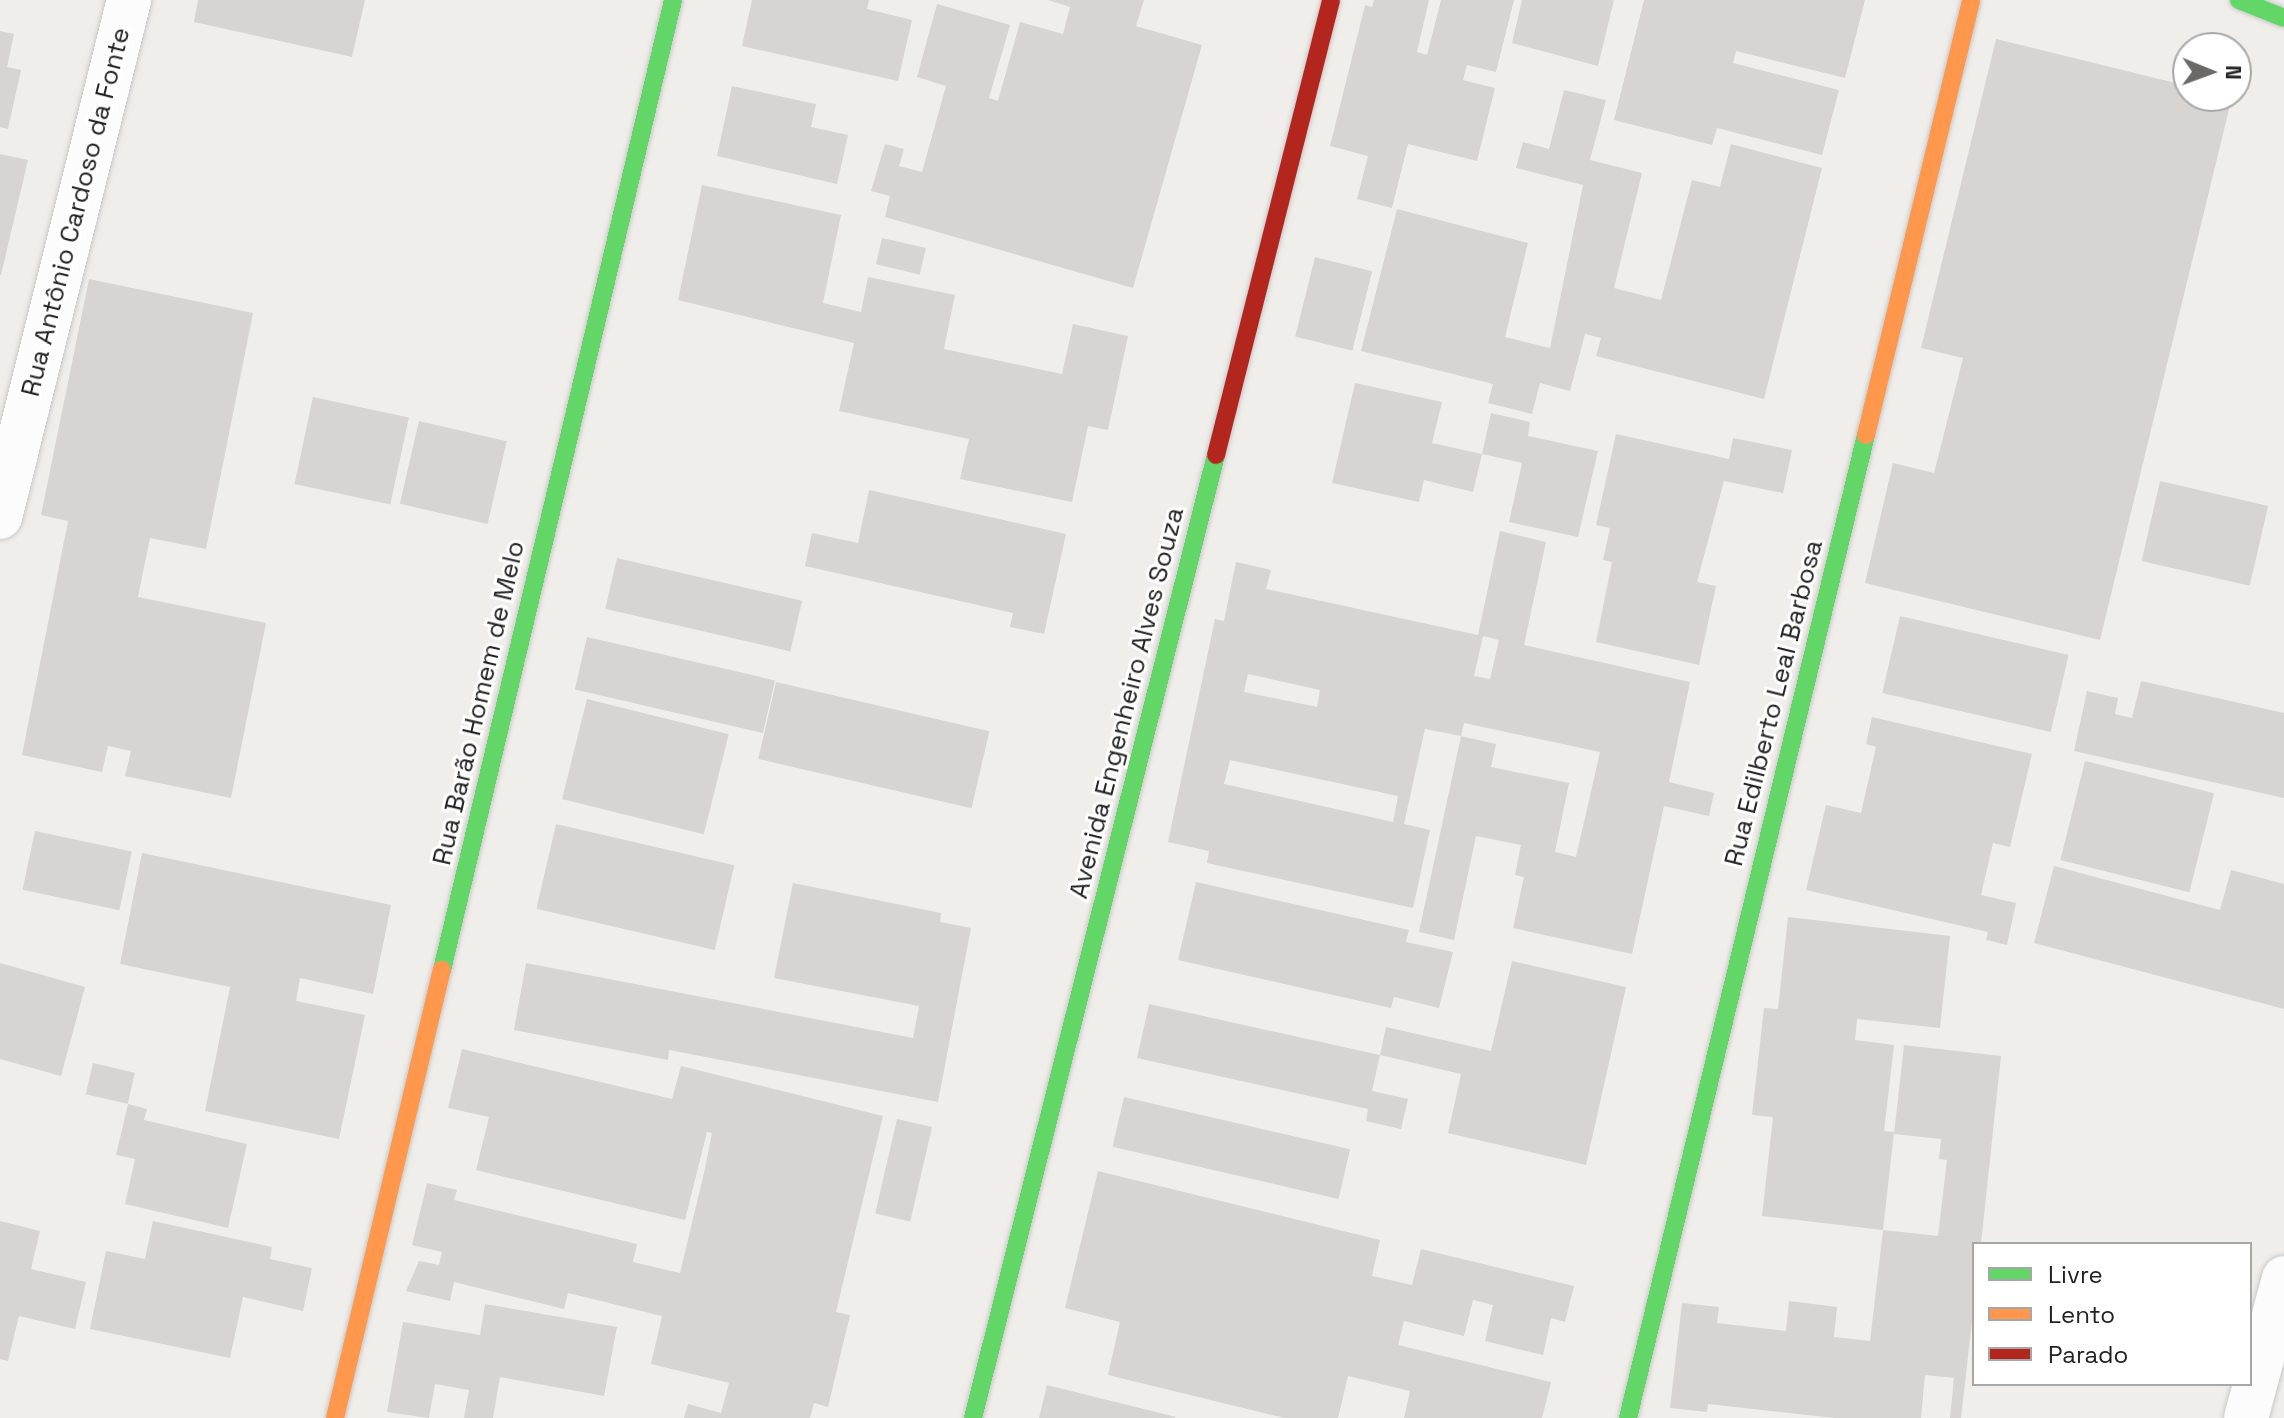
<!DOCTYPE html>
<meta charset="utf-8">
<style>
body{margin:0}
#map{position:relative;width:2284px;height:1418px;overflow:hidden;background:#f0eeeb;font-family:"Space Grotesk",sans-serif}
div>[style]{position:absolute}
.building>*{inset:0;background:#d7d4d2;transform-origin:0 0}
.roads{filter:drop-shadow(0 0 2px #c9c8c7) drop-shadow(0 0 2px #c9c8c7)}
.street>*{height:44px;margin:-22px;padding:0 22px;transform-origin:22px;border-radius:22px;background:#fdfcfc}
.fast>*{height:18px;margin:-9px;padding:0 9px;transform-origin:9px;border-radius:9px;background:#63d668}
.slow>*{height:18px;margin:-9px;padding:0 9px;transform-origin:9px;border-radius:9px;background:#ff974d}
.jam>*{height:18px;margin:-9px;padding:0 9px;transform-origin:9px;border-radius:9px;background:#b3261e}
span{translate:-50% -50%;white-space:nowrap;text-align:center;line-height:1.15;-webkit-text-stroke:6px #fff;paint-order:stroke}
.street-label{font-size:26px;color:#222}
.legend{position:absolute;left:1972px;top:1242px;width:280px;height:144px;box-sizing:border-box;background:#fff;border:2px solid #a7a7a7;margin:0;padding:10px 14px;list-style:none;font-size:24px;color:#222}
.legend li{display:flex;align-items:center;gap:16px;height:40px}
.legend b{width:40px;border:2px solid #a7a7a7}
.north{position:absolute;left:2172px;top:32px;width:80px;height:80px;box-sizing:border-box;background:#fff;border:2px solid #a7a7a7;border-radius:50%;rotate:91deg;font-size:22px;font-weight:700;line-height:32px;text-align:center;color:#222}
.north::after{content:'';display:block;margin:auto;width:28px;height:36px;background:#6a6968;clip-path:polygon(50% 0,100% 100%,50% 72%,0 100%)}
</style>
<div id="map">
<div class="building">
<i style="clip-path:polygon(198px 0,365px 0,352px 57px,194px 22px)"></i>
<i style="clip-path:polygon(752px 0,869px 0,867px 9px,912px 20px,898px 81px,742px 46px)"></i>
<i style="clip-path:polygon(1048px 0,1144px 0,1136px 26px,1202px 45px,1133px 288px,885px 217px,890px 196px,871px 191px,885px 144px,904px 149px,899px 166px,922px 172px,946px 86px,917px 77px,937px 4px,1010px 25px,989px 98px,998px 101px,1020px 22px,1063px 34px,1070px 7px)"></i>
<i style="clip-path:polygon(1374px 0,1429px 0,1417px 52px,1427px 55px,1441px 0,1514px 0,1496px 72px,1467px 65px,1463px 80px,1495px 88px,1477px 161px,1408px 144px,1392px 208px,1357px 199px,1368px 156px,1330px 146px,1365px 5px,1372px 7px)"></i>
<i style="clip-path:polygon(1522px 0,1614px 0,1598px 66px,1512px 43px)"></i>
<i style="clip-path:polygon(1644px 0,1865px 0,1845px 78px,1736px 51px,1733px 63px,1839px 90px,1822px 155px,1717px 128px,1712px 145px,1614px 120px)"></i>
<i style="clip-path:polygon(0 31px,14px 34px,7px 67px,21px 70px,8px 129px,0 127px)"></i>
<i style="clip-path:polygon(1996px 39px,2188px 86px,2188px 96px,2232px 97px,2100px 640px,1865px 583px,1893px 463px,1934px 473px,1963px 358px,1921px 348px)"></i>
<i style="clip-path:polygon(732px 86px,816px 104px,811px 127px,848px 135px,837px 184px,717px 156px)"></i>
<i style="clip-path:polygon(1564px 90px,1606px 100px,1590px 160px,1642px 173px,1614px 288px,1661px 300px,1692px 180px,1720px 187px,1731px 144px,1822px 168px,1764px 399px,1596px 356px,1601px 338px,1585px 334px,1570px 391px,1540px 383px,1532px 414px,1488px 403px,1493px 384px,1361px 351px,1397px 209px,1528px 243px,1505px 337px,1550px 348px,1583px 185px,1516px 168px,1523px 142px,1549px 149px)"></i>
<i style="clip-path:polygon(0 154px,28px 160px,1px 275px,0 275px)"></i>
<i style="clip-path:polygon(702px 185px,841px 215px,823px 303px,861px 312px,868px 277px,955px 295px,944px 349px,1062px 374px,1073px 324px,1128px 336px,1108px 430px,1088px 426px,1072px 502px,960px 479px,969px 439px,839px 411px,854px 343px,678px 300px)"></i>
<i style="left:882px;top:238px;width:45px;height:27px;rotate:13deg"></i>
<i style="left:1315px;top:257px;width:59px;height:82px;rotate:14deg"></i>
<i style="clip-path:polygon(89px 279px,253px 313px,206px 549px,150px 538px,138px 597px,266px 623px,231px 798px,125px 776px,131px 751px,108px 746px,102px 772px,22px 755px,68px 521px,41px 515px)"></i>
<i style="clip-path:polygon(1355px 383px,1442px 402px,1432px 443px,1482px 454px,1473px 492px,1424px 480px,1419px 502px,1332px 483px)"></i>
<i style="left:313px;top:397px;width:98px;height:89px;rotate:12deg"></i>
<i style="clip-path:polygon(1491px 413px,1530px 422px,1528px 436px,1598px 451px,1578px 537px,1509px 522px,1522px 463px,1482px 454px)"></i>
<i style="left:419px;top:421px;width:90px;height:85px;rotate:13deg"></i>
<i style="clip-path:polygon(1616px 434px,1729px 459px,1733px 438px,1792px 450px,1783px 493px,1724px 481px,1697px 582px,1716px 586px,1699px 665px,1596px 642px,1612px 562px,1603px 560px,1610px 528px,1596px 525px)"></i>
<i style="left:2160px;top:481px;width:111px;height:82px;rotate:13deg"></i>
<i style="clip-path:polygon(869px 490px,1066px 534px,1044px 634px,1010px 627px,1013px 613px,805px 566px,812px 533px,858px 543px)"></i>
<i style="clip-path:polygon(evenodd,1500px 531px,1546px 542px,1524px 645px,1690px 682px,1669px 782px,1714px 793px,1709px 816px,1664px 806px,1632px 954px,1513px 928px,1524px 877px,1515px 875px,1521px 845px,1476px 836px,1454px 940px,1419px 932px,1461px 736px,1496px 744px,1491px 767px,1569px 783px,1555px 852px,1576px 857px,1600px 752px,1464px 723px,1461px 736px,1425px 729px,1404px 824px,1430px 830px,1413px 908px,1207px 863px,1209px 851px,1168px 842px,1215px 619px,1224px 621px,1236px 562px,1271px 570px,1266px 589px,1478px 635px,1500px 531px,1483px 636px,1499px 640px,1490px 679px,1474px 676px,1483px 636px,1500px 531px,1248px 674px,1320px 690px,1317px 707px,1244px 692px,1248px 674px,1500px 531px,1230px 760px,1398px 796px,1393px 822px,1224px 784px,1230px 760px)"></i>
<i style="left:617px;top:558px;width:190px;height:52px;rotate:13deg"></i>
<i style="left:1900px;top:616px;width:173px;height:79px;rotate:13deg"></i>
<i style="left:587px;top:637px;width:193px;height:54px;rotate:13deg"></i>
<i style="clip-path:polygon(2141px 681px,2284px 713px,2284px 798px,2074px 751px,2087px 691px,2118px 698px,2115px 714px,2132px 718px)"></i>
<i style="left:776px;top:682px;width:219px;height:79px;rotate:13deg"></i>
<i style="left:587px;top:699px;width:146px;height:103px;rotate:14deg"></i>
<i style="clip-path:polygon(1872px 717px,2032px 754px,2010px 847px,1993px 843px,1981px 895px,2016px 903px,2007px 945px,1986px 940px,1988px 932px,1806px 890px,1826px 805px,1861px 813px,1876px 747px,1866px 744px)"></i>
<i style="left:2085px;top:761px;width:133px;height:102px;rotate:14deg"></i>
<i style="left:556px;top:824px;width:183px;height:87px;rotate:13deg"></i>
<i style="left:35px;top:831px;width:99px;height:60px;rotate:12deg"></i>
<i style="clip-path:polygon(142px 853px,391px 905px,373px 994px,300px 978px,296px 1001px,365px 1015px,339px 1139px,205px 1111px,230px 987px,120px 964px)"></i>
<i style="clip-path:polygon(2054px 866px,2220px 910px,2231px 870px,2284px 884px,2284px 1009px,2034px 943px)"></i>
<i style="clip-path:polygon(1196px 882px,1409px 930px,1406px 942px,1453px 952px,1439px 1008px,1394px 997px,1391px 1008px,1178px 960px)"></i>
<i style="clip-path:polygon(793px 883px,941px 913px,940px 922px,971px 928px,938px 1102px,669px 1050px,668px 1060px,514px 1030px,526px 963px,913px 1038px,919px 1006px,774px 978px)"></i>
<i style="clip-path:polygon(1788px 917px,1950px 936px,1940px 1028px,1857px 1019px,1855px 1040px,1894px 1045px,1884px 1131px,1894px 1132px,1883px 1230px,1938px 1236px,1947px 1160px,1939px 1159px,1941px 1139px,1894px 1134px,1904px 1045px,2001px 1056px,1981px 1244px,1974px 1244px,1974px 1304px,1961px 1418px,1950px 1418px,1954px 1378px,1925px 1375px,1921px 1418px,1834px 1418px,1708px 1404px,1707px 1412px,1670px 1408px,1682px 1303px,1719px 1307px,1717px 1323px,1786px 1331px,1789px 1301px,1837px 1307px,1834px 1337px,1870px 1341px,1883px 1230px,1762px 1216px,1773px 1117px,1752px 1115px,1764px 1008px,1778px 1009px)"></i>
<i style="clip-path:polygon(1512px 961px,1626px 987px,1586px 1165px,1448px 1133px,1461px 1074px,1380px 1055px,1386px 1027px,1491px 1051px)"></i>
<i style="clip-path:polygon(0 963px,85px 987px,61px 1076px,0 1059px)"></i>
<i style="clip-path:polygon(1149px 1004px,1380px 1055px,1372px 1091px,1408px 1099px,1401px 1129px,1366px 1121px,1368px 1109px,1137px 1058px)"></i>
<i style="clip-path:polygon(462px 1049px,672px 1099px,681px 1066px,883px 1116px,836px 1312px,850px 1315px,828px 1407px,814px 1403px,810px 1418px,684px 1418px,688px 1404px,721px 1413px,729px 1383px,651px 1364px,662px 1316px,568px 1293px,564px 1309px,454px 1282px,450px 1301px,406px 1291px,419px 1261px,439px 1265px,442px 1252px,412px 1245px,427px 1183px,457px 1190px,454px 1200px,637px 1244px,633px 1262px,680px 1273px,704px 1173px,712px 1133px,707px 1132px,685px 1220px,476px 1170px,489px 1117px,448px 1108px)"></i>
<i style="left:93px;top:1063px;width:43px;height:32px;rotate:13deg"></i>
<i style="left:1124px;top:1097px;width:232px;height:51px;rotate:13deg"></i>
<i style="clip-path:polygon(128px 1104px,147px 1109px,144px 1120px,247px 1144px,228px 1228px,125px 1204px,135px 1159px,116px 1155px)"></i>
<i style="left:897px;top:1119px;width:36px;height:97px;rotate:13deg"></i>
<i style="clip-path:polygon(1098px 1171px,1380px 1240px,1372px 1276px,1412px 1285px,1421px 1249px,1574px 1286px,1565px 1322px,1551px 1318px,1543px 1355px,1485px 1341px,1493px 1305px,1473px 1300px,1464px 1336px,1404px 1321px,1398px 1345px,1551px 1382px,1542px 1418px,1404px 1418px,1410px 1391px,1348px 1376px,1338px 1418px,1284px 1418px,1108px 1375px,1120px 1322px,1065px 1308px)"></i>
<i style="clip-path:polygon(0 1221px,40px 1231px,31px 1269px,86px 1282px,75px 1329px,19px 1316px,8px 1361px,0 1359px)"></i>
<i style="clip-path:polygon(153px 1221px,272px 1247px,270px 1259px,312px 1268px,303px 1311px,243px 1297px,230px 1358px,90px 1329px,106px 1251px,145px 1259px)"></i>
<i style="clip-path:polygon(485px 1304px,617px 1327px,604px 1396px,500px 1377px,493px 1418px,464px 1418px,469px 1390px,435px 1384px,429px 1418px,387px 1412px,403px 1322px,480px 1335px)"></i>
<i style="clip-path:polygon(1047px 1385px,1176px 1417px,1175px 1418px,1039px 1418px)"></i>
</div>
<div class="roads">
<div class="street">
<i style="left:0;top:517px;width:533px;rotate:-75.99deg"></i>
<i style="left:2246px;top:1418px;width:145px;rotate:-74.8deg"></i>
</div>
<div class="fast">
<i style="left:2239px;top:0;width:48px;rotate:21.8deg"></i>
<i style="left:442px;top:970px;width:997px;rotate:-76.6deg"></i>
<i style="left:973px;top:1418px;width:993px;rotate:-75.84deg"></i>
<i style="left:1628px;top:1418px;width:1011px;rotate:-76.39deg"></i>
</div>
<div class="slow">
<i style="left:1866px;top:435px;width:447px;rotate:-76.4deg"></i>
<i style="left:335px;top:1418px;width:461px;rotate:-76.6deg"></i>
</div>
<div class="jam">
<i style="left:1216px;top:455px;width:469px;rotate:-75.8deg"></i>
</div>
</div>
<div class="street-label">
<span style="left:76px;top:212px;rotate:-76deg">Rua Antônio Cardoso da Fonte</span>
<span style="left:479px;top:703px;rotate:-77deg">Rua Barão Homem de Melo</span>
<span style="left:1127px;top:703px;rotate:-76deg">Avenida Engenheiro Alves Souza</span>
<span style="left:1774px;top:703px;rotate:-76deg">Rua Edilberto Leal Barbosa</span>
</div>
<ul class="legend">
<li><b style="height:10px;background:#63d668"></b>Livre</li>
<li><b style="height:10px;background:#ff974d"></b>Lento</li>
<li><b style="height:10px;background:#b3261e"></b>Parado</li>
</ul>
<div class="north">N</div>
</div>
